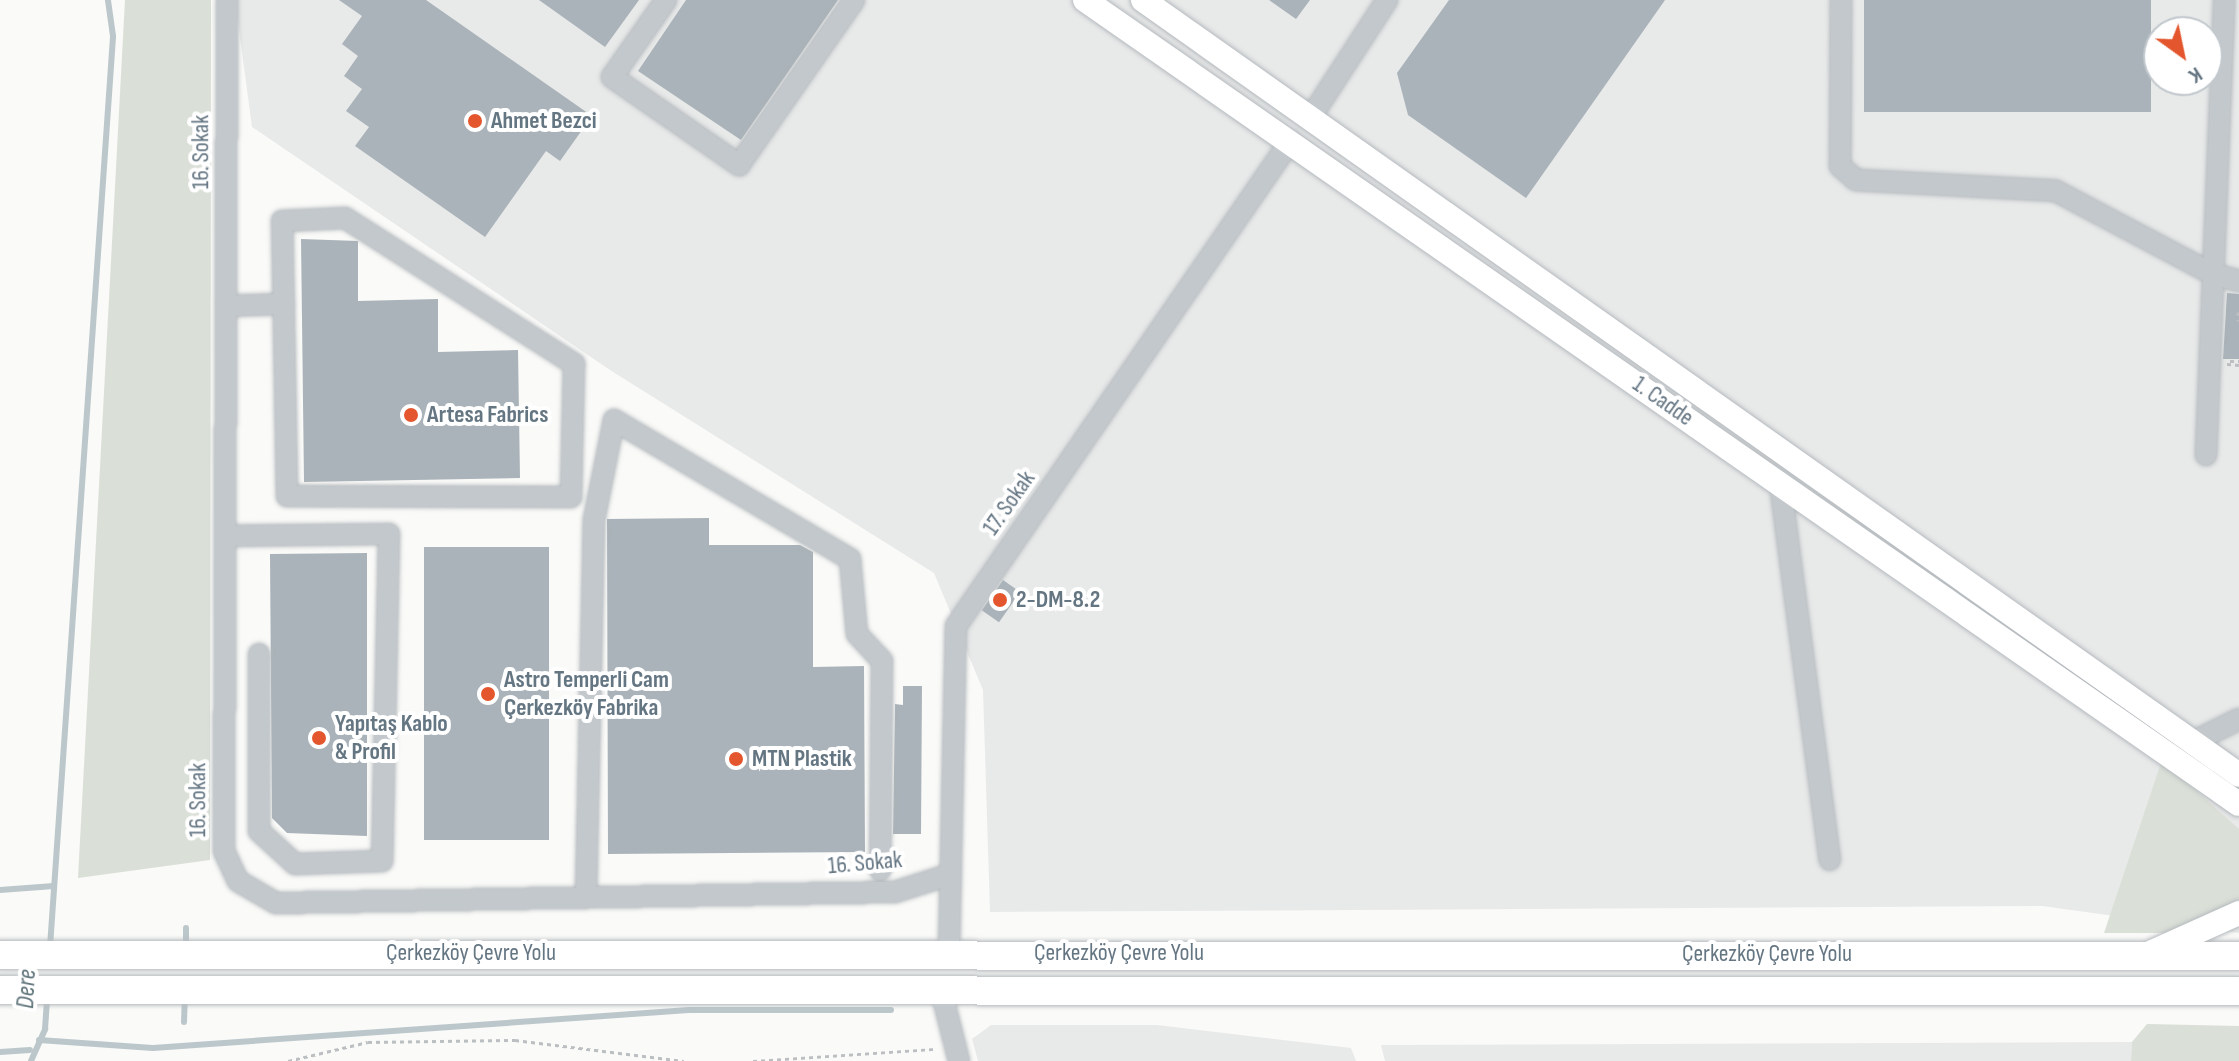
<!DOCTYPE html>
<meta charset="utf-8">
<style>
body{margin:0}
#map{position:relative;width:2239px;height:1061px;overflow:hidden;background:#fafaf8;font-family:"Sofia Sans Condensed",sans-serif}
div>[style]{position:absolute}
.built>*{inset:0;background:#e8e9e9}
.green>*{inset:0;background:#dadfd7}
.stream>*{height:6px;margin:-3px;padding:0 3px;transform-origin:3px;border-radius:3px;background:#bbc7cb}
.building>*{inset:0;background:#aab3b9;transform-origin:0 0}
.path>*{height:3px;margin-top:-1.5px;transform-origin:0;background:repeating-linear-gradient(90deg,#bbbfc2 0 4px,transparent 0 8px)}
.roads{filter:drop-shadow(0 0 2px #b5babe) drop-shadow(0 0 2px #b5babe)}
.minor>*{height:20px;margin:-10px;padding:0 10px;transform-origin:10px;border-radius:10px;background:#c3c8cc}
.major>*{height:24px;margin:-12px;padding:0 12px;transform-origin:12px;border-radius:12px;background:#fff}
.highway>*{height:28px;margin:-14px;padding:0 14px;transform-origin:14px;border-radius:14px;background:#fff}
.dots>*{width:22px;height:22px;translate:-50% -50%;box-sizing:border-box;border:4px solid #fff;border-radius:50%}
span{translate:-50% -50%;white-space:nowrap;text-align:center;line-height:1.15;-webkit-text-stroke:8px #fff;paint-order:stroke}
.poi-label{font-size:24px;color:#657683;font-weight:700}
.left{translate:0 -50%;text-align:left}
.street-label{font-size:24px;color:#657683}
.water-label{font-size:26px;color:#60757c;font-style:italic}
.north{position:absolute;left:2143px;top:16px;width:80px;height:80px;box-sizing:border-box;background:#fff;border:2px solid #c1c8cd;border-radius:50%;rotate:147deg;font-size:22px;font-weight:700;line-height:32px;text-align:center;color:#657683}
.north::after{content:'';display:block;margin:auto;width:28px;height:36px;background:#e4572e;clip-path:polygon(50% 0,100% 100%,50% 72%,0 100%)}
</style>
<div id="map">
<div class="built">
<i style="clip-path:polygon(evenodd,235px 0,2239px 0,2239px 933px,2042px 906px,990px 912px,983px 690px,934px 573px,610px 370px,252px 127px,235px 0,2159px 32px,2207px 32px,2207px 80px,2159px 80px,2159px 32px)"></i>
<i style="clip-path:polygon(991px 1025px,1157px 1025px,1351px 1048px,1356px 1061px,978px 1061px,972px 1039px)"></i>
<i style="clip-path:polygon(2132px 1042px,2131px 1061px,1385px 1061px,1381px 1045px)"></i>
</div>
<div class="green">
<i style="clip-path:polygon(125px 0,211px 0,210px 860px,78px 878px)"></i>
<i style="clip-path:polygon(2162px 760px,2239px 829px,2239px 903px,2180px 933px,2104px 933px)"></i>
<i style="clip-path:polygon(2147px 1024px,2239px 1026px,2239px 1061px,2131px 1061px,2132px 1042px)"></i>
</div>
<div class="stream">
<i style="left:0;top:890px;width:54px;rotate:-4.2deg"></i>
<i style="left:186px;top:946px;width:18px;rotate:-90deg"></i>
<i style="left:50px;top:947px;width:913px;rotate:-86.04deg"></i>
<i style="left:113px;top:36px;width:36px;rotate:-98deg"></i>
<i style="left:184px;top:1022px;width:25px;rotate:-88deg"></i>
<i style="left:39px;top:1040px;width:114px;rotate:4deg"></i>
<i style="left:153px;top:1048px;width:537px;rotate:-4.06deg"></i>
<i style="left:689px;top:1010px;width:202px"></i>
<i style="left:0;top:1052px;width:30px;rotate:-4deg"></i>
<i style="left:31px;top:1061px;width:35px;rotate:-66deg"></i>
<i style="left:45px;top:1029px;width:31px;rotate:-86deg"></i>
</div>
<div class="building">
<i style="clip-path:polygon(339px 0,426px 0,592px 116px,560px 161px,546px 151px,485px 237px,355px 146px,369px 127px,346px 111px,362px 89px,344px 76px,358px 56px,342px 44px,362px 16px)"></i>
<i style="clip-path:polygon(539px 0,639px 0,605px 47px)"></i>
<i style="clip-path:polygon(686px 0,838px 0,741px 140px,638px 71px)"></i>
<i style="clip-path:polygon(1269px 0,1310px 0,1296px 19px)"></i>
<i style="clip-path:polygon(1449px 0,1665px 0,1526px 198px,1408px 115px,1397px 73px)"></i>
<i style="left:1864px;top:0;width:287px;height:112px"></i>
<i style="clip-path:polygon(301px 239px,358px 241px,358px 301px,438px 299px,438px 352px,518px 350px,520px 478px,304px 482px)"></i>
<i style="clip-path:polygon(2227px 293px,2239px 294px,2239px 359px,2223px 359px)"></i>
<i style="clip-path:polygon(709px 518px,709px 545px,800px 545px,813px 552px,813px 667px,864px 666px,865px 852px,608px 854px,607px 519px)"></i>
<i style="left:549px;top:547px;width:293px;height:125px;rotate:90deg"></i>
<i style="clip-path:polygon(367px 553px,367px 836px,287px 833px,272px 818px,270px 554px)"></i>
<i style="left:1003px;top:580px;width:21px;height:37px;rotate:35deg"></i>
<i style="clip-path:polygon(903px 686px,922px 686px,921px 834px,893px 834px,895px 704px,903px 705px)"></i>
</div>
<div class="path">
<i style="left:2238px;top:312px;width:9px;rotate:90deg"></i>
<i style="left:2230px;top:361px;width:9px"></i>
<i style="left:2227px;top:364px;width:12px;rotate:5deg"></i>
<i style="left:288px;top:1061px;width:82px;rotate:-13.4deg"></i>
<i style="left:368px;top:1042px;width:147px;rotate:-0.8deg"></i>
<i style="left:515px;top:1040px;width:170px;rotate:7.1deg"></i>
<i style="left:753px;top:1061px;width:183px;rotate:-3.8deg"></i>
</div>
<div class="roads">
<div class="minor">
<i style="left:227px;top:0;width:851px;rotate:90.2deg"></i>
<i style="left:224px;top:851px;width:33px;rotate:65deg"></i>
<i style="left:238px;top:881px;width:44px;rotate:30.1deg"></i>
<i style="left:276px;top:903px;width:619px;rotate:-1.02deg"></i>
<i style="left:895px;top:892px;width:52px;rotate:-17.7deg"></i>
<i style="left:666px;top:0;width:94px;rotate:125deg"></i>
<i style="left:612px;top:77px;width:155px;rotate:34.7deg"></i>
<i style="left:739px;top:165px;width:201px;rotate:-55.1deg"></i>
<i style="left:1841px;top:0;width:166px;rotate:90.3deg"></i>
<i style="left:1840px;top:166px;width:21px;rotate:41deg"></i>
<i style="left:1856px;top:180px;width:200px;rotate:3.1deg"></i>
<i style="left:2056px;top:191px;width:178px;rotate:27.9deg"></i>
<i style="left:2213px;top:274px;width:27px;rotate:15deg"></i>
<i style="left:1311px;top:117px;width:140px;rotate:-57deg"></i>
<i style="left:345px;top:218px;width:272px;rotate:32.5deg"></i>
<i style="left:574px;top:364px;width:133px;rotate:91.3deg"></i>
<i style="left:571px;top:497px;width:284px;rotate:-179.8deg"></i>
<i style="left:287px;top:496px;width:275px;rotate:-91deg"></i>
<i style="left:282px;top:221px;width:63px;rotate:-2.7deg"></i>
<i style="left:226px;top:306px;width:58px;rotate:-2deg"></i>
<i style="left:2206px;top:455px;width:455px;rotate:-87.7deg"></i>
<i style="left:1780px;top:482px;width:381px;rotate:82.5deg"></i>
<i style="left:225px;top:536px;width:164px;rotate:-0.7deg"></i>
<i style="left:389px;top:534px;width:327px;rotate:91.2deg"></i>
<i style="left:382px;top:861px;width:87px;rotate:178deg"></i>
<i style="left:295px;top:864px;width:49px;rotate:-137.5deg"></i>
<i style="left:259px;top:831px;width:177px;rotate:-90deg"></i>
<i style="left:2193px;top:742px;width:51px;rotate:-26.6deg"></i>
<i style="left:586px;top:898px;width:378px;rotate:-88.8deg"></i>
<i style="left:594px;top:520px;width:102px;rotate:-78.7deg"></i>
<i style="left:614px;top:420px;width:274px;rotate:30.5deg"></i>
<i style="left:850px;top:559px;width:75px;rotate:84.7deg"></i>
<i style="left:857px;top:634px;width:37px;rotate:47deg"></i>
<i style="left:882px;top:661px;width:209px;rotate:90.5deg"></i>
<i style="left:949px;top:953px;width:327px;rotate:-88.8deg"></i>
<i style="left:956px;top:626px;width:590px;rotate:-55.42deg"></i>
<i style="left:941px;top:990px;width:73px;rotate:75.8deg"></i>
</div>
<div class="major">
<i style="left:1085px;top:0;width:1406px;rotate:34.87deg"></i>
<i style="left:1143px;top:0;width:1342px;rotate:35.26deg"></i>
<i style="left:2150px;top:953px;width:98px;rotate:-24.2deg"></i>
</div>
<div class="highway">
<i style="left:0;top:955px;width:2239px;rotate:0.03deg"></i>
<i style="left:0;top:990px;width:2239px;rotate:0.03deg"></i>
</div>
</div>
<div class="dots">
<i style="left:475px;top:121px;background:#e4572e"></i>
<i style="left:411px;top:415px;background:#e4572e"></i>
<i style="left:1000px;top:600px;background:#e4572e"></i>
<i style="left:488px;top:694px;background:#e4572e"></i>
<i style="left:319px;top:738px;background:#e4572e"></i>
<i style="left:736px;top:759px;background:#e4572e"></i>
</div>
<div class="poi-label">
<span class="left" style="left:491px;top:121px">Ahmet Bezci</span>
<span class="left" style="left:427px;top:415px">Artesa Fabrics</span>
<span class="left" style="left:1016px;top:600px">2-DM-8.2</span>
<span class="left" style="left:504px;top:694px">Astro Temperli Cam<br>Çerkezköy Fabrika</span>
<span class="left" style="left:335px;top:738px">Yapıtaş Kablo<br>&amp; Profil</span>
<span class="left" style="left:752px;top:759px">MTN Plastik</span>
</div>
<div class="street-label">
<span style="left:201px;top:152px;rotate:-90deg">16. Sokak</span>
<span style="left:1663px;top:401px;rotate:35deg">1. Cadde</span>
<span style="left:1009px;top:503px;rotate:-55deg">17. Sokak</span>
<span style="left:198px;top:800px;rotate:-90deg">16. Sokak</span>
<span style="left:865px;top:863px;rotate:-5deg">16. Sokak</span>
<span style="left:471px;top:953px">Çerkezköy Çevre Yolu</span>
<span style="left:1119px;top:953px">Çerkezköy Çevre Yolu</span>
<span style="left:1767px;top:954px">Çerkezköy Çevre Yolu</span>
</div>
<div class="water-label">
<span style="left:27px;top:989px;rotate:-87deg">Dere</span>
</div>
<div class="north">K</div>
</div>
